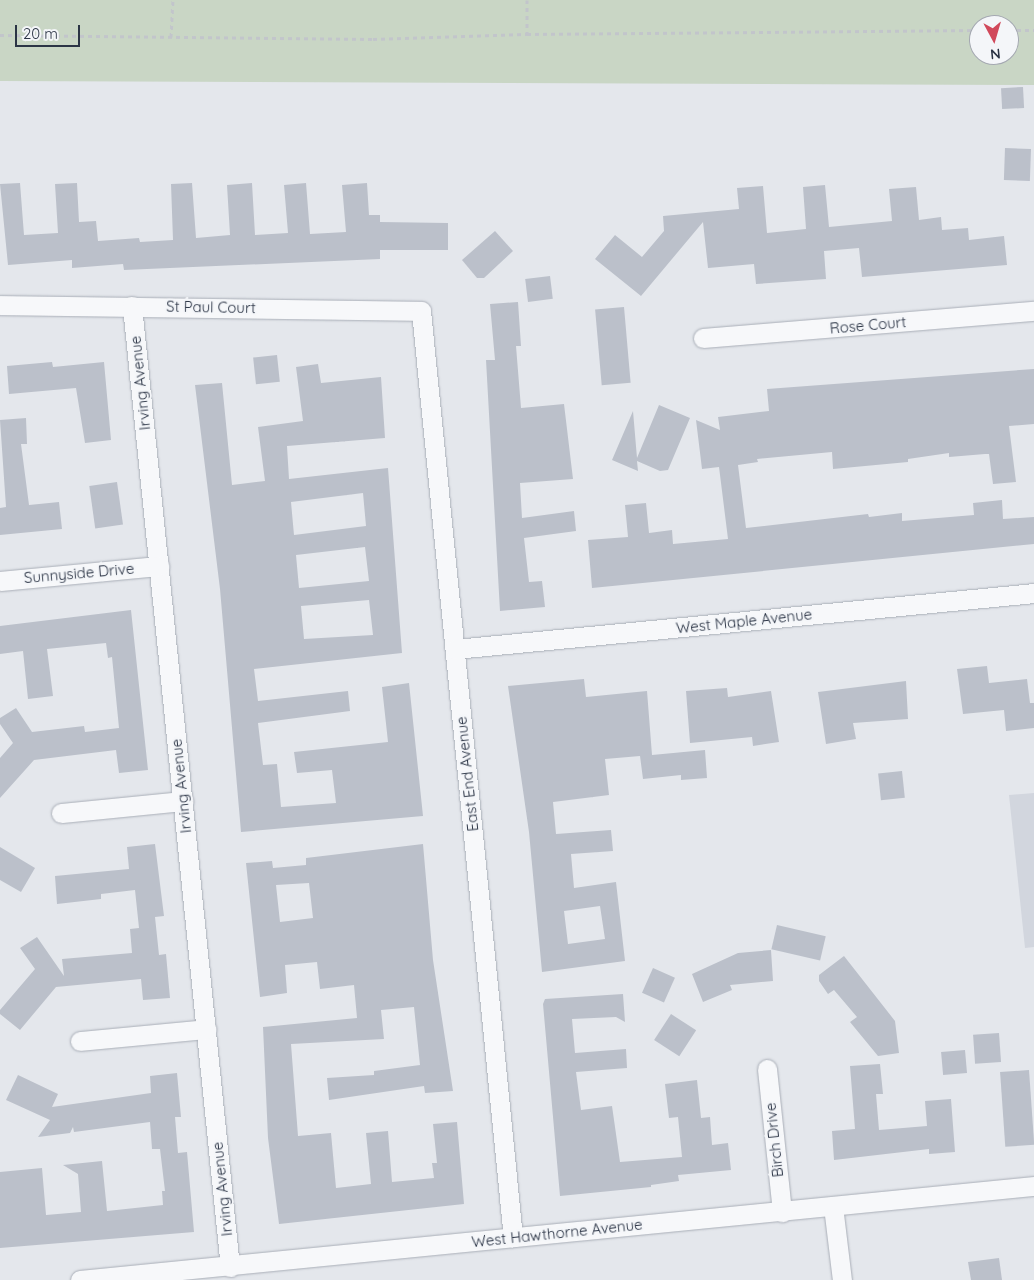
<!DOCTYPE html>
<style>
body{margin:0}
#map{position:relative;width:1034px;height:1280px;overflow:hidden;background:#e4e7ec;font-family:Quicksand,sans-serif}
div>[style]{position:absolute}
.built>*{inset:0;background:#d2d6de}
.green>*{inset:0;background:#c9d6c5}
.building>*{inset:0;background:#bbc0ca;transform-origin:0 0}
.path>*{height:3px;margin-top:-1.5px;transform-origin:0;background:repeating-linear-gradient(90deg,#c2c5cb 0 4px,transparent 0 8px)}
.roads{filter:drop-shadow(0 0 1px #a9aeb7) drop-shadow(0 0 1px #a9aeb7)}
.minor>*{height:19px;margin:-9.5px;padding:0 9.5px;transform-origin:9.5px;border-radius:9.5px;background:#f7f8fa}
span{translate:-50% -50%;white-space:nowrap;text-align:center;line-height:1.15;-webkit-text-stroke:4px #f4f6f9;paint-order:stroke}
.street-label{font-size:15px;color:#2b3445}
.north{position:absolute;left:969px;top:15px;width:50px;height:50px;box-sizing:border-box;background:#f4f6f9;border:1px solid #a4a8b1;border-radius:50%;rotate:174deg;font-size:14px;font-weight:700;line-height:20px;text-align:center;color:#2b3445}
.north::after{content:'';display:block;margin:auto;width:18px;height:22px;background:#d1495b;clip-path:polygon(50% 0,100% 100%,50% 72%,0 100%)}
.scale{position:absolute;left:15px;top:25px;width:65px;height:22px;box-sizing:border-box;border:2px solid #2b3445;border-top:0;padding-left:6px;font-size:15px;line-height:18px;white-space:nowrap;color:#2b3445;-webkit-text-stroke:4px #f4f6f9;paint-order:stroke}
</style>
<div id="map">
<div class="built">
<i style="clip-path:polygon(1034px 793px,1034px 947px,1025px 948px,1009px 795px)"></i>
</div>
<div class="green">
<i style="clip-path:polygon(evenodd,0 0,1034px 0,1034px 85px,0 81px,0 0,979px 25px,1009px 25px,1009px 55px,979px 55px,979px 25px)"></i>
</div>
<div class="building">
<i style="left:1023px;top:87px;width:21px;height:22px;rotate:87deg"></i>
<i style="left:1005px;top:148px;width:26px;height:32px;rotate:2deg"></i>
<i style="clip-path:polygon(20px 183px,24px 235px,58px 233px,55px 184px,77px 183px,79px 222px,96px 221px,98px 241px,139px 238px,140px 242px,173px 240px,171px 184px,192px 183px,196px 238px,230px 235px,227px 185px,252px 183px,255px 235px,288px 233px,284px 185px,306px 183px,310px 234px,346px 232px,342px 185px,367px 183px,369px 215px,380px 215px,380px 222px,448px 223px,448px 250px,380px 250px,380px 259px,124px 270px,123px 264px,72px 268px,72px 260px,8px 265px,0 184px)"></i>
<i style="clip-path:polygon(825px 185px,829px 227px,892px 221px,889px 189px,916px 187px,919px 220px,941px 217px,942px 230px,968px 228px,969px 240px,1004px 236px,1007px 265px,862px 277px,859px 248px,824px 251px,826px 279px,756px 284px,754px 264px,708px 268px,703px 222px,641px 296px,595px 259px,615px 235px,642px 257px,664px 231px,663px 216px,739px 209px,737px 188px,763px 186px,767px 233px,806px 229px,803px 187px)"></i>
<i style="clip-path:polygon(495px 231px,513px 251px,484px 278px,477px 278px,462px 260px)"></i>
<i style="left:550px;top:276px;width:23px;height:25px;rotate:83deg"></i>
<i style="clip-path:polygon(518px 302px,521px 346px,516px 346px,521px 408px,564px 404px,573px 479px,520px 483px,522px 518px,574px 511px,576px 531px,524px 538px,529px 582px,542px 581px,545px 607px,500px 611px,486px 360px,495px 360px,490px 304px)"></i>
<i style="left:624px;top:307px;width:76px;height:29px;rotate:85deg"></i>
<i style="left:277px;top:355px;width:27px;height:24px;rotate:84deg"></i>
<i style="clip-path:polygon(52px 362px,53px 367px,104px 362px,111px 440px,85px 443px,76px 388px,9px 394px,7px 366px)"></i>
<i style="clip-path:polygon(evenodd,318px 364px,321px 383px,381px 377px,385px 438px,287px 446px,289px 479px,388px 468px,402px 653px,254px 669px,258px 701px,348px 691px,350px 711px,258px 723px,263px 765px,277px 764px,281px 807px,336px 803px,332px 770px,297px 773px,294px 752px,388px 742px,382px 687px,409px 683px,423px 816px,241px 832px,220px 589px,195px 385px,222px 383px,232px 485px,265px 481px,258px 427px,303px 421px,296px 367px,318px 364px,363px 493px,366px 526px,294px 535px,291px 502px,363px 493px,318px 364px,365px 547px,369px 581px,299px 588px,296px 555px,365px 547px,318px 364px,369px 600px,373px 635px,304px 639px,301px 606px,369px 600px)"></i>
<i style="clip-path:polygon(1034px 369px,1034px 424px,1009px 426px,1016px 482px,993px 484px,989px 454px,985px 454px,949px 457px,949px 453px,908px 459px,908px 462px,833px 469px,832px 452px,757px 459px,758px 462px,738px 465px,746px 528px,868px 514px,869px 517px,902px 513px,902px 521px,974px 515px,973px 503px,1002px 500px,1003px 519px,1034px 517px,1034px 544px,592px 588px,588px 540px,628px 537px,625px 505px,646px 503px,649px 533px,672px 530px,673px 544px,728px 539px,719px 467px,702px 469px,696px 420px,720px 430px,718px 417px,769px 411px,767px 389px)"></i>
<i style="clip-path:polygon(659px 405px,690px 418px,668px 470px,660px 471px,637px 461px,638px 471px,612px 460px,633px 411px,637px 458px)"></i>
<i style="clip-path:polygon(26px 418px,27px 444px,21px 444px,29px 505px,59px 502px,62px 529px,0 535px,0 508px,6px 507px,0 420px)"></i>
<i style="left:117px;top:482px;width:43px;height:28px;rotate:82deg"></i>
<i style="clip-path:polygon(131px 610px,148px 770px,119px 773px,116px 750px,34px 760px,0 798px,0 758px,13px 743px,0 724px,0 718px,16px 708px,32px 732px,84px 726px,85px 732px,119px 728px,112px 657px,108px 658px,106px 643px,47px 649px,53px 696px,28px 699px,23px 651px,0 654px,0 626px)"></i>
<i style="clip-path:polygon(987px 666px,989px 683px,1027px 679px,1030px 703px,1034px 703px,1034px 728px,1006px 731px,1004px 710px,963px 714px,957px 669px)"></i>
<i style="clip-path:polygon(evenodd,584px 679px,586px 697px,647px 691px,652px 755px,705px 750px,707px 778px,681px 780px,681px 775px,643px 779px,640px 756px,605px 759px,609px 795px,553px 802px,556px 834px,611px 830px,613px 851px,571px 854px,574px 888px,616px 882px,625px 961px,542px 972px,529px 832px,508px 686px,584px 679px,600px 906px,605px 939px,568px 944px,564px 911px,600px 906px)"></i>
<i style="clip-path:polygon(906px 681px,908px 719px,853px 723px,856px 739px,826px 744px,818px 692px)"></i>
<i style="clip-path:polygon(727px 688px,728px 697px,771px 691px,779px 742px,753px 746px,752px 737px,690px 743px,686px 691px)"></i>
<i style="left:902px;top:771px;width:27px;height:24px;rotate:84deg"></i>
<i style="clip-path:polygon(155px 844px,164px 916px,155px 917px,159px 955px,166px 954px,170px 998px,143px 1000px,141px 979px,56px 987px,20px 1030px,0 1014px,0 1010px,35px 969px,20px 948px,37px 937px,64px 976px,62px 959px,132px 953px,130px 929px,139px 928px,135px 890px,101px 894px,101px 899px,57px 904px,55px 876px,129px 869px,127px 847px)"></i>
<i style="clip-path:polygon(evenodd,423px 844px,433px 960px,453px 1091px,425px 1093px,424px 1086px,329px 1100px,327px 1078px,374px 1075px,374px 1071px,420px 1065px,414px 1007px,381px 1010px,384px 1039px,291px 1044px,298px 1136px,331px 1133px,336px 1188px,371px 1184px,366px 1133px,388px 1131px,392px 1182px,434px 1178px,432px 1163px,437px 1163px,433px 1124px,457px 1122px,464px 1204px,279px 1224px,268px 1138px,263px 1027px,357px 1018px,354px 985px,320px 989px,317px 962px,285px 965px,287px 993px,260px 997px,246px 863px,272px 861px,273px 868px,306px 865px,306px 858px,423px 844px,309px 883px,313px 918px,280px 922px,276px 885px,309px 883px)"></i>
<i style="clip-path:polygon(0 847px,35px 868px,21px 892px,0 880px)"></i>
<i style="left:777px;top:925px;width:50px;height:25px;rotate:13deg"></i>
<i style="clip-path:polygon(771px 950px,773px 981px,730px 985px,732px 990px,703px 1002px,692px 974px,738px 953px)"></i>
<i style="clip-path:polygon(844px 956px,895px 1021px,899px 1053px,878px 1056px,850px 1022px,857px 1017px,834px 990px,828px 994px,819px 981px,819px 975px)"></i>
<i style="left:653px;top:968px;width:24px;height:27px;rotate:24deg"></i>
<i style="clip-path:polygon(623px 994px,625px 1022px,616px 1017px,572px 1019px,575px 1053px,626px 1049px,627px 1068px,576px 1072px,581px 1110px,612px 1106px,620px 1162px,682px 1157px,678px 1117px,669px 1118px,665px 1084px,697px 1080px,701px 1118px,710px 1117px,712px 1145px,728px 1143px,731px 1170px,678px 1175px,679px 1181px,651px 1185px,651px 1187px,560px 1196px,543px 1004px,545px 999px)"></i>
<i style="left:671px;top:1014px;width:30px;height:31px;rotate:33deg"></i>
<i style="left:999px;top:1033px;width:29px;height:26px;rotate:86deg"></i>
<i style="left:965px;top:1050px;width:23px;height:24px;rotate:85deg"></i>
<i style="clip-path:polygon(880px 1064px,883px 1094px,876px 1094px,879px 1130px,927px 1126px,925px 1101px,951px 1099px,955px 1152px,929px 1154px,929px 1149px,834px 1160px,832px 1131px,855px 1129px,850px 1066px)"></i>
<i style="left:1029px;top:1070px;width:75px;height:29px;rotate:86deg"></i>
<i style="clip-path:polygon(177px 1073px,181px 1117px,175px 1117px,178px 1153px,187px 1152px,194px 1232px,0 1248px,0 1172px,42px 1168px,46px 1215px,81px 1212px,78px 1174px,63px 1165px,102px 1161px,107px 1211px,163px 1205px,162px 1191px,165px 1191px,160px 1149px,152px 1149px,150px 1122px,74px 1132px,73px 1127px,70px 1133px,38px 1137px,50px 1120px,6px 1100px,18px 1075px,58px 1094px,52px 1107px,151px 1093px,150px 1076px)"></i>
<i style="clip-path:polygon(999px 1258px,1002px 1280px,971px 1280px,968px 1262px)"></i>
</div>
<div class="path">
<i style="left:527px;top:0;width:34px;rotate:90deg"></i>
<i style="left:1009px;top:30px;width:25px"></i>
<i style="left:0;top:35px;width:373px;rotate:0.6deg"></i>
<i style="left:373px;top:39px;width:154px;rotate:-1.9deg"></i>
<i style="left:527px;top:34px;width:452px;rotate:-0.5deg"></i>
<i style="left:171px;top:37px;width:37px;rotate:-87deg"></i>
</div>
<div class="roads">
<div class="minor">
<i style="left:0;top:305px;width:421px;rotate:0.8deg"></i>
<i style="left:421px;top:311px;width:931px;rotate:84.33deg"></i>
<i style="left:132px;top:306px;width:966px;rotate:84.18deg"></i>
<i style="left:703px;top:338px;width:332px;rotate:-4.7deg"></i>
<i style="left:0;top:581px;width:160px;rotate:-5.4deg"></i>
<i style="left:455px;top:649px;width:582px;rotate:-5.52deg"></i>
<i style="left:61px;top:813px;width:123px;rotate:-5.6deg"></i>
<i style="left:80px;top:1041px;width:127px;rotate:-5.4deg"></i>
<i style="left:767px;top:1069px;width:144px;rotate:84deg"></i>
<i style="left:833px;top:1206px;width:75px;rotate:83.1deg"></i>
<i style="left:80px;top:1280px;width:959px;rotate:-5.63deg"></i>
</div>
</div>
<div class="street-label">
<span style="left:211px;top:307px;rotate:1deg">St Paul Court</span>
<span style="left:868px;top:325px;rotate:-5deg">Rose Court</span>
<span style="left:140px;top:383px;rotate:-96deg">Irving Avenue</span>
<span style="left:79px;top:573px;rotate:-5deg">Sunnyside Drive</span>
<span style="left:744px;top:621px;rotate:-6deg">West Maple Avenue</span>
<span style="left:467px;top:774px;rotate:-96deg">East End Avenue</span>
<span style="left:181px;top:786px;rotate:-96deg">Irving Avenue</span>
<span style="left:774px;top:1140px;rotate:-96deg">Birch Drive</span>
<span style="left:222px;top:1189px;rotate:-96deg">Irving Avenue</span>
<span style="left:557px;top:1233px;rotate:-6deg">West Hawthorne Avenue</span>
</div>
<div class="north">N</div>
<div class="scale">20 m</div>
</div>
